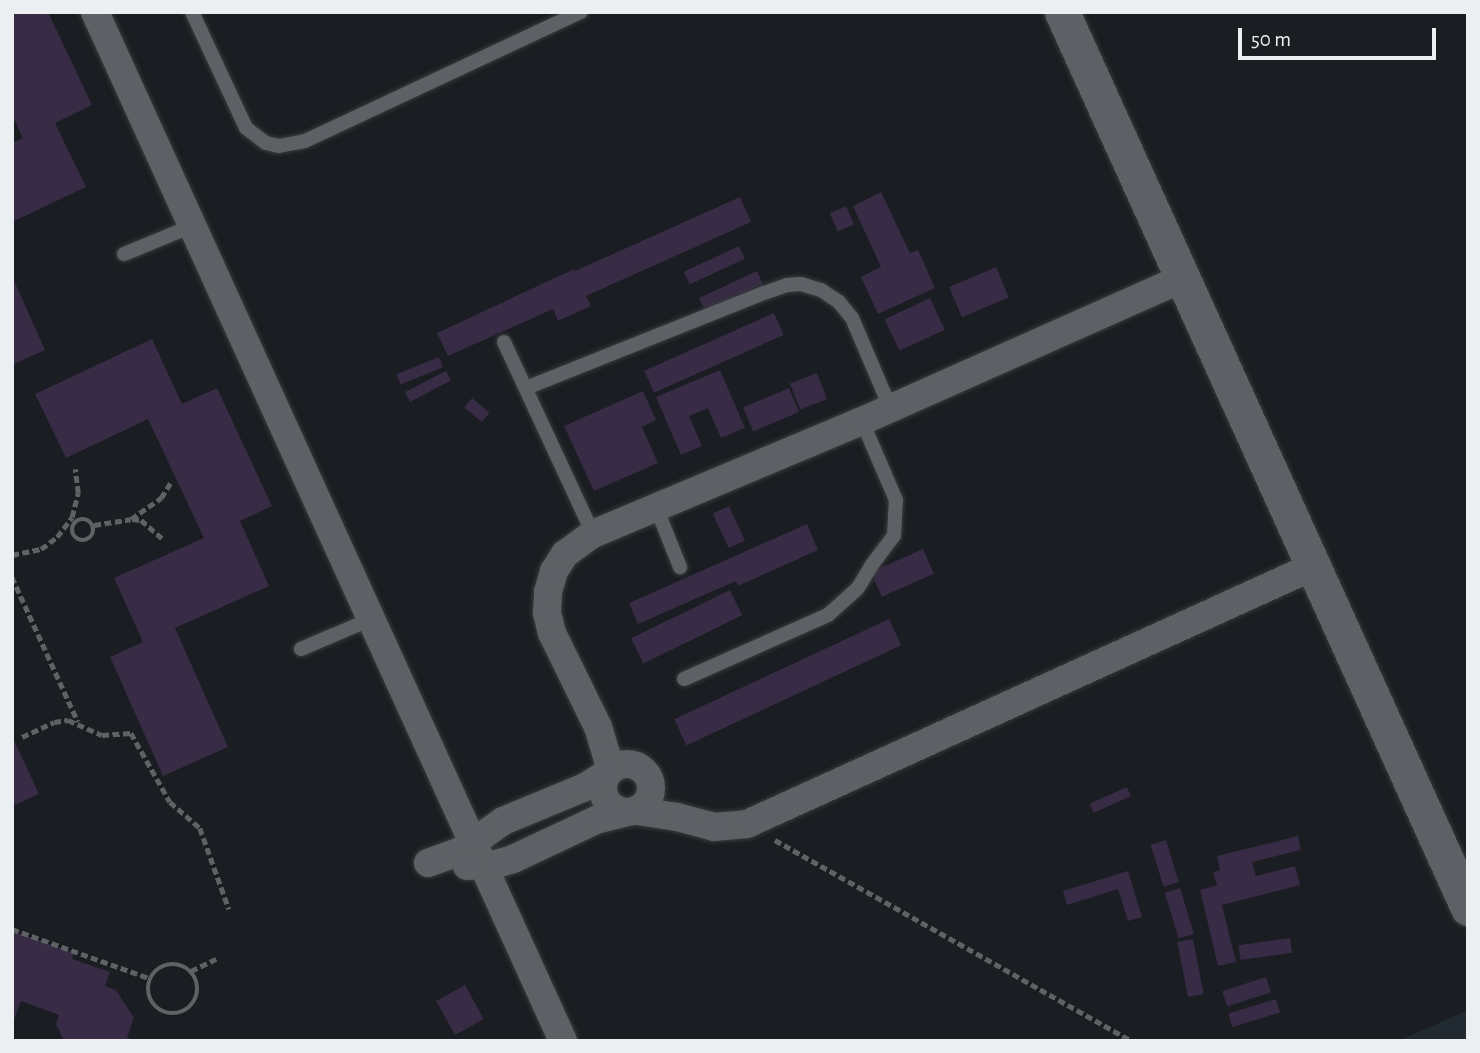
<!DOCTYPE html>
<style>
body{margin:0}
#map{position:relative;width:1480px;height:1053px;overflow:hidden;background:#1a1d21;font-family:"Alegreya Sans",sans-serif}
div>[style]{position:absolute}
.built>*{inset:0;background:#212931}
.building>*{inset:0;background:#382b45;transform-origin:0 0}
.path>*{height:4.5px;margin-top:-2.25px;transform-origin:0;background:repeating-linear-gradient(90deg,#5f6265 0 7px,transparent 0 10.5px)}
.path>.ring{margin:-2.25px;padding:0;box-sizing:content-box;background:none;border:4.5px solid #5f6265;border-radius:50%}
.roads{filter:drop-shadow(0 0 2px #383b3d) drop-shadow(0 0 2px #383b3d)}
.service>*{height:14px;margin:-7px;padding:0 7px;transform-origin:7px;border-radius:7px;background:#5d6165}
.minor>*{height:28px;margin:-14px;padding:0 14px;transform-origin:14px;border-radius:14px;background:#5d6165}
.minor>.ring{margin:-14px;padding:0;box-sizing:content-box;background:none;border:28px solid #5d6165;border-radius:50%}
.tertiary>*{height:35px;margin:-17.5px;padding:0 17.5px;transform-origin:17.5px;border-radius:17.5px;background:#5d6165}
span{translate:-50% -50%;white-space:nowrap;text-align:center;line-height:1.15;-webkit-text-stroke:6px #1a1d21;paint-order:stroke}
.frame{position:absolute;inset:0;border:14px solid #eceff1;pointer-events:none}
.scale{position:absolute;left:1238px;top:28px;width:198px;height:32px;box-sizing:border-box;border:4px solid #eceff1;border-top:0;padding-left:9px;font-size:21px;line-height:24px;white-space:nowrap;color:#eceff1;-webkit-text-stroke:5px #1a1d21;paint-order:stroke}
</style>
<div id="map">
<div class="built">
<i style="clip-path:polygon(1468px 1010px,1468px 1041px,1398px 1041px)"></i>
</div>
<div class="building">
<i style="clip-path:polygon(12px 12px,48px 12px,92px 105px,55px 123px,86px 187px,12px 222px,12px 143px,23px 138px,12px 115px)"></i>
<i style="clip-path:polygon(881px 192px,910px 253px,918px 250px,935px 288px,878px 314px,861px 277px,881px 267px,853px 206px)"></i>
<i style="clip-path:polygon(740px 197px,751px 222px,586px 296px,591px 306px,558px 321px,553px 309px,448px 356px,437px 333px,574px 269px,575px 271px)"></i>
<i style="left:846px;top:206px;width:20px;height:18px;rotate:66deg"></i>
<i style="left:739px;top:246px;width:14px;height:61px;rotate:65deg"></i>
<i style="left:996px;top:267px;width:33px;height:51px;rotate:67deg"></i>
<i style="left:757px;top:271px;width:14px;height:64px;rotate:65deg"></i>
<i style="clip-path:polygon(12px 276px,45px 350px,12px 365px)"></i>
<i style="left:930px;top:298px;width:35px;height:50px;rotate:65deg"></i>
<i style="left:774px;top:313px;width:24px;height:142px;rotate:66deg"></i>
<i style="clip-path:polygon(152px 339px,182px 404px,217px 388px,272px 506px,240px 521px,269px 586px,175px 628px,228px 747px,163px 776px,110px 657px,143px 642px,114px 578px,204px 538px,148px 419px,66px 458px,35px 394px)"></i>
<i style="left:439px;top:357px;width:11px;height:46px;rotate:68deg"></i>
<i style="clip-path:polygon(720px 370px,745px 428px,721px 438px,708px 408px,689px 416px,702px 446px,681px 455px,656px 397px)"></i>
<i style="left:446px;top:371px;width:11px;height:46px;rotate:63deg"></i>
<i style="left:817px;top:373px;width:28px;height:29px;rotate:69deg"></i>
<i style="left:789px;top:388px;width:26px;height:50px;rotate:67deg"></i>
<i style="clip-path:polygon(643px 391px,656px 420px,642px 427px,658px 463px,594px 491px,564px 426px)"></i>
<i style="left:472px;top:398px;width:23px;height:12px;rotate:40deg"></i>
<i style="left:729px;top:506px;width:38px;height:18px;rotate:65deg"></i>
<i style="clip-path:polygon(807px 524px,818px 550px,738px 586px,736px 581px,638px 624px,629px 603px)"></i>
<i style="left:923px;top:549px;width:27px;height:57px;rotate:66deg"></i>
<i style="left:730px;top:590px;width:28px;height:110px;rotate:64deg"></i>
<i style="left:889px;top:619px;width:29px;height:237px;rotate:65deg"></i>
<i style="clip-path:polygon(12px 736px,39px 794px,12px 806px)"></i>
<i style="left:1127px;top:787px;width:10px;height:41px;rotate:66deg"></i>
<i style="clip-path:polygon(1298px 836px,1301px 850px,1252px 862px,1256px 876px,1295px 866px,1300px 885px,1222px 905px,1236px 962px,1218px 966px,1200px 890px,1217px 885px,1213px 872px,1220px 870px,1217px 856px)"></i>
<i style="left:1166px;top:840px;width:44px;height:16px;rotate:73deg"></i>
<i style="clip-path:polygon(1128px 871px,1142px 917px,1128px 921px,1118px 889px,1067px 905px,1063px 891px)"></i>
<i style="left:1180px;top:888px;width:48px;height:16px;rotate:73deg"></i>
<i style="clip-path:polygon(12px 931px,74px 953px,72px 959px,110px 972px,105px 986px,116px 990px,134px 1018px,127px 1037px,135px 1041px,64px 1041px,56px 1024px,59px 1015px,21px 1001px,12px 1025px)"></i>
<i style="left:1290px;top:938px;width:15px;height:52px;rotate:82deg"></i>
<i style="left:1193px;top:939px;width:56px;height:16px;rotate:79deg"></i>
<i style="left:1266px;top:977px;width:16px;height:46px;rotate:72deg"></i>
<i style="left:465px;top:985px;width:39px;height:33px;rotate:61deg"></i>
<i style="left:1276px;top:999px;width:14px;height:50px;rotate:73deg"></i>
</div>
<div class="path">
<i class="ring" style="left:72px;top:519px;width:17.5px;height:17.5px"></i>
<i style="left:132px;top:519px;width:9px;rotate:6deg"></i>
<i style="left:141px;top:520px;width:29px;rotate:41deg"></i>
<i style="left:94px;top:525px;width:37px;rotate:-9deg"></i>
<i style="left:131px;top:519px;width:37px;rotate:-35deg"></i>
<i style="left:161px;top:498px;width:19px;rotate:-58deg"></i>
<i style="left:12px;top:555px;width:30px;rotate:-12deg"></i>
<i style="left:41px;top:549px;width:20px;rotate:-37deg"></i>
<i style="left:57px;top:537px;width:25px;rotate:-53deg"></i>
<i style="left:72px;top:517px;width:25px;rotate:-76deg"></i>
<i style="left:78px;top:493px;width:24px;rotate:-97deg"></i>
<i style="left:12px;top:577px;width:159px;rotate:65.5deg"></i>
<i style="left:22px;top:737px;width:35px;rotate:-25deg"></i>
<i style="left:54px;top:722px;width:14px;rotate:-8deg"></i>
<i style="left:68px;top:720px;width:37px;rotate:24deg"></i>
<i style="left:102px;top:735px;width:29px;rotate:-4deg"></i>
<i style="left:131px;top:733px;width:79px;rotate:60.5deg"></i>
<i style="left:170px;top:802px;width:40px;rotate:41deg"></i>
<i style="left:200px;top:828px;width:86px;rotate:70.3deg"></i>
<i style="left:775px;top:840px;width:409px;rotate:29.4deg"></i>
<i style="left:12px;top:929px;width:145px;rotate:19.7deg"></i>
<i class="ring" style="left:148px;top:964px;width:45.5px;height:45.5px"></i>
<i style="left:191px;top:971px;width:28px;rotate:-26deg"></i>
</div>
<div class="roads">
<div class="service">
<i style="left:192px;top:12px;width:128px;rotate:65deg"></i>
<i style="left:246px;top:128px;width:25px;rotate:37deg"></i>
<i style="left:266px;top:143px;width:13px;rotate:13deg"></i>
<i style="left:279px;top:146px;width:26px;rotate:-11deg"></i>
<i style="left:305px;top:141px;width:305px;rotate:-25.1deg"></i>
<i style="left:124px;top:254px;width:74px;rotate:-22.4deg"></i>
<i style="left:504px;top:342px;width:212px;rotate:65.1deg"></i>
<i style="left:526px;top:388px;width:256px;rotate:-21.8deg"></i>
<i style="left:764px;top:293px;width:24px;rotate:-19deg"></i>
<i style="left:787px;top:285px;width:14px;rotate:-4deg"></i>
<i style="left:801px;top:284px;width:21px;rotate:17deg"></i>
<i style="left:821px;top:290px;width:22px;rotate:34deg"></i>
<i style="left:839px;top:302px;width:21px;rotate:51deg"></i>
<i style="left:852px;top:318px;width:97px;rotate:66.9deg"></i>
<i style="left:656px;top:507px;width:65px;rotate:68.2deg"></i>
<i style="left:301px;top:649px;width:76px;rotate:-23.2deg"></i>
<i style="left:684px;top:679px;width:158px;rotate:-24deg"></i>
<i style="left:828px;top:615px;width:40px;rotate:-42deg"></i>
<i style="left:858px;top:588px;width:26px;rotate:-59deg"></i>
<i style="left:871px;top:566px;width:38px;rotate:-53deg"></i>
<i style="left:894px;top:536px;width:36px;rotate:-87deg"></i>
<i style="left:896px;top:500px;width:86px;rotate:-113.3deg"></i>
</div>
<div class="minor">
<i style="left:95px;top:12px;width:1130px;rotate:65.54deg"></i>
<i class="ring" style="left:603px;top:764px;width:20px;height:20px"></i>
<i style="left:611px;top:770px;width:45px;rotate:-106.8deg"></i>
<i style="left:598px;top:727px;width:105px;rotate:-116.1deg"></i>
<i style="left:552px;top:633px;width:21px;rotate:-104deg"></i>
<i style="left:547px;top:613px;width:21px;rotate:-87deg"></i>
<i style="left:548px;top:592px;width:22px;rotate:-74deg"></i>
<i style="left:554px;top:571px;width:20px;rotate:-57deg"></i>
<i style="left:565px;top:554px;width:34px;rotate:-36deg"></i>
<i style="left:593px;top:534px;width:292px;rotate:-22.8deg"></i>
<i style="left:862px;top:421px;width:349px;rotate:-24deg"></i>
<i style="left:637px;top:811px;width:40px;rotate:8.5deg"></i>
<i style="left:677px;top:817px;width:38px;rotate:15deg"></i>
<i style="left:714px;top:827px;width:33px;rotate:-5deg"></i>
<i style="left:747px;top:824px;width:621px;rotate:-24.46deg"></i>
<i style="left:428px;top:863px;width:35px;rotate:-20deg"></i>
<i style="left:461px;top:851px;width:52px;rotate:-35.5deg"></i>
<i style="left:503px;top:821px;width:89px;rotate:-22.5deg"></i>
<i style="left:585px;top:787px;width:28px;rotate:-32deg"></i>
<i style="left:467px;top:866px;width:29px;rotate:-4deg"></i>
<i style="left:496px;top:864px;width:18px;rotate:-16deg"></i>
<i style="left:513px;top:859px;width:92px;rotate:-25.2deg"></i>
<i style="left:596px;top:820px;width:29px;rotate:-14deg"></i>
</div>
<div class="tertiary">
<i style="left:1062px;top:12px;width:984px;rotate:65.62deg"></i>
</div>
</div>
<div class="frame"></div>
<div class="scale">50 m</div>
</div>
